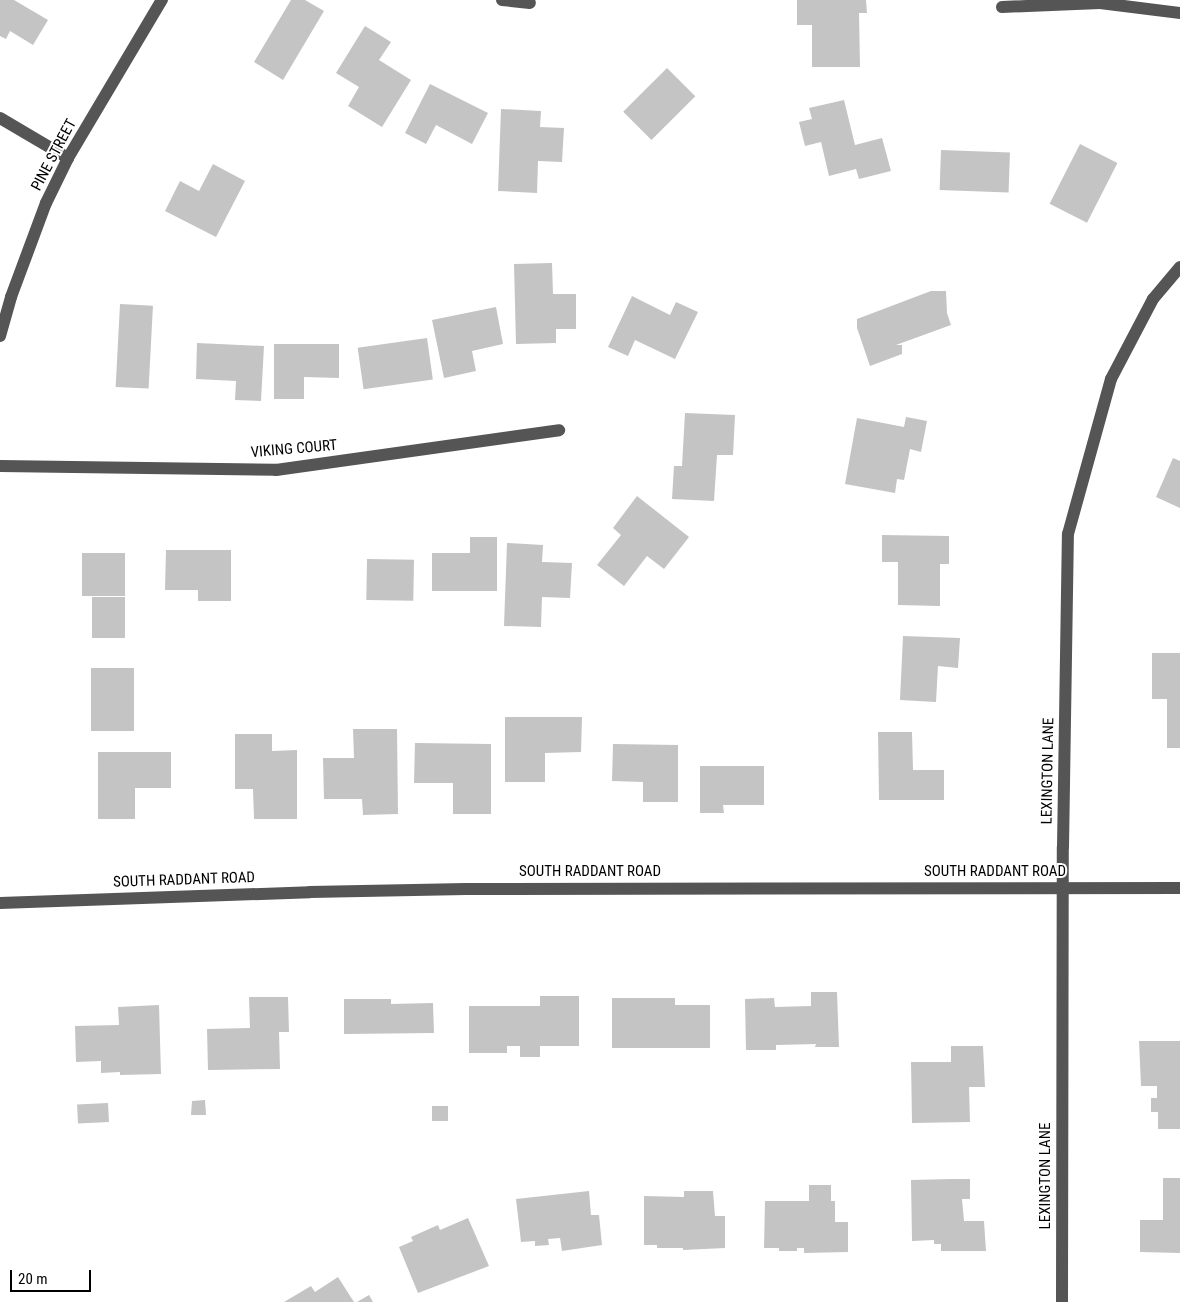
<!DOCTYPE html>
<style>
body{margin:0}
#map{position:relative;width:1180px;height:1302px;overflow:hidden;background:#fff;font-family:"Roboto Condensed",sans-serif}
div>[style]{position:absolute}
.building>*{inset:0;background:#c4c4c4;transform-origin:0 0}
.minor>*{height:12px;margin:-6px;padding:0 6px;transform-origin:6px;border-radius:6px;background:#555}
span{translate:-50% -50%;white-space:nowrap;text-align:center;line-height:1.15;-webkit-text-stroke:4px #fff;paint-order:stroke}
.street-label{font-size:15px;color:#000}
.scale{position:absolute;left:10px;top:1270px;width:81px;height:22px;box-sizing:border-box;border:2px solid #000;border-top:0;padding-left:6px;font-size:15px;line-height:18px;white-space:nowrap;color:#000;-webkit-text-stroke:4px #fff;paint-order:stroke}
</style>
<div id="map">
<div class="building">
<i style="clip-path:polygon(0 0,14px 0,48px 20px,33px 45px,10px 31px,6px 39px,0 36px)"></i>
<i style="clip-path:polygon(291px 0,305px 0,324px 11px,283px 80px,254px 62px)"></i>
<i style="clip-path:polygon(797px 0,866px 0,867px 13px,859px 13px,860px 67px,812px 67px,812px 25px,797px 25px)"></i>
<i style="clip-path:polygon(365px 26px,391px 42px,379px 60px,411px 80px,382px 127px,348px 106px,359px 87px,336px 73px)"></i>
<i style="left:667px;top:68px;width:40px;height:62px;rotate:45deg"></i>
<i style="clip-path:polygon(430px 84px,488px 113px,472px 144px,436px 125px,426px 144px,405px 133px)"></i>
<i style="clip-path:polygon(844px 100px,855px 145px,882px 138px,891px 171px,859px 179px,856px 169px,829px 176px,821px 142px,805px 146px,799px 122px,812px 119px,809px 108px)"></i>
<i style="clip-path:polygon(501px 109px,541px 111px,540px 127px,564px 128px,562px 162px,538px 161px,537px 193px,498px 191px)"></i>
<i style="left:1080px;top:144px;width:42px;height:67px;rotate:27deg"></i>
<i style="left:941px;top:150px;width:69px;height:40px;rotate:2deg"></i>
<i style="clip-path:polygon(213px 164px,245px 181px,216px 237px,165px 211px,180px 181px,199px 191px)"></i>
<i style="clip-path:polygon(552px 263px,553px 294px,576px 294px,576px 329px,556px 329px,556px 343px,516px 344px,514px 264px)"></i>
<i style="clip-path:polygon(931px 291px,946px 291px,947px 313px,951px 325px,896px 345px,902px 345px,902px 354px,870px 366px,857px 328px,857px 319px)"></i>
<i style="clip-path:polygon(632px 296px,670px 315px,676px 302px,698px 312px,675px 359px,635px 340px,628px 356px,608px 347px)"></i>
<i style="left:120px;top:304px;width:33px;height:83px;rotate:3deg"></i>
<i style="clip-path:polygon(496px 307px,503px 344px,472px 351px,476px 371px,444px 378px,432px 320px)"></i>
<i style="left:427px;top:338px;width:42px;height:70px;rotate:82deg"></i>
<i style="clip-path:polygon(197px 343px,264px 346px,261px 401px,235px 400px,236px 381px,196px 379px)"></i>
<i style="clip-path:polygon(274px 344px,339px 344px,339px 378px,304px 377px,304px 399px,274px 399px)"></i>
<i style="clip-path:polygon(685px 413px,735px 415px,733px 455px,717px 455px,714px 501px,672px 499px,674px 466px,682px 466px)"></i>
<i style="clip-path:polygon(906px 417px,927px 421px,921px 452px,910px 449px,904px 480px,897px 479px,895px 493px,845px 484px,857px 418px,904px 427px)"></i>
<i style="clip-path:polygon(1173px 458px,1180px 461px,1180px 508px,1156px 497px)"></i>
<i style="clip-path:polygon(637px 496px,689px 537px,664px 569px,647px 556px,624px 586px,597px 565px,621px 535px,613px 528px)"></i>
<i style="clip-path:polygon(882px 535px,949px 536px,949px 564px,940px 564px,940px 606px,898px 605px,898px 562px,882px 562px)"></i>
<i style="clip-path:polygon(470px 537px,497px 537px,497px 591px,432px 591px,432px 553px,470px 553px)"></i>
<i style="clip-path:polygon(507px 543px,543px 545px,542px 562px,572px 563px,570px 598px,542px 597px,541px 627px,504px 626px)"></i>
<i style="clip-path:polygon(166px 550px,231px 550px,231px 601px,198px 601px,198px 590px,165px 590px)"></i>
<i style="left:82px;top:553px;width:43px;height:43px"></i>
<i style="left:367px;top:559px;width:47px;height:41px;rotate:1deg"></i>
<i style="left:92px;top:597px;width:33px;height:41px"></i>
<i style="clip-path:polygon(903px 636px,960px 638px,958px 668px,938px 666px,936px 702px,900px 700px)"></i>
<i style="clip-path:polygon(1152px 653px,1180px 653px,1180px 748px,1167px 748px,1167px 699px,1152px 699px)"></i>
<i style="left:134px;top:668px;width:63px;height:43px;rotate:90deg"></i>
<i style="clip-path:polygon(505px 717px,582px 717px,581px 752px,545px 753px,545px 782px,505px 782px)"></i>
<i style="clip-path:polygon(353px 729px,397px 729px,398px 814px,363px 815px,362px 799px,324px 799px,323px 758px,354px 758px)"></i>
<i style="clip-path:polygon(878px 732px,912px 732px,913px 770px,944px 770px,944px 800px,879px 800px)"></i>
<i style="clip-path:polygon(235px 734px,272px 734px,272px 751px,297px 750px,297px 819px,254px 819px,253px 789px,235px 789px)"></i>
<i style="clip-path:polygon(415px 743px,491px 744px,491px 814px,453px 814px,453px 783px,414px 783px)"></i>
<i style="clip-path:polygon(613px 744px,678px 745px,678px 802px,643px 802px,643px 782px,612px 781px)"></i>
<i style="clip-path:polygon(98px 752px,171px 752px,171px 788px,135px 788px,135px 819px,98px 819px)"></i>
<i style="clip-path:polygon(700px 766px,764px 766px,764px 805px,723px 805px,724px 813px,700px 813px)"></i>
<i style="clip-path:polygon(811px 992px,837px 992px,839px 1047px,815px 1047px,816px 1044px,776px 1045px,776px 1050px,746px 1050px,745px 999px,774px 998px,775px 1007px,811px 1006px)"></i>
<i style="clip-path:polygon(540px 996px,579px 996px,579px 1046px,540px 1046px,540px 1057px,520px 1057px,520px 1046px,507px 1046px,507px 1053px,469px 1053px,469px 1006px,540px 1006px)"></i>
<i style="clip-path:polygon(249px 997px,288px 997px,289px 1032px,279px 1032px,280px 1069px,208px 1070px,207px 1029px,250px 1028px)"></i>
<i style="clip-path:polygon(612px 998px,675px 998px,675px 1005px,710px 1005px,710px 1048px,612px 1048px)"></i>
<i style="clip-path:polygon(344px 999px,391px 999px,391px 1004px,433px 1003px,434px 1033px,344px 1034px)"></i>
<i style="clip-path:polygon(159px 1005px,161px 1074px,120px 1075px,120px 1072px,101px 1073px,101px 1061px,76px 1062px,75px 1026px,119px 1025px,118px 1007px)"></i>
<i style="clip-path:polygon(1139px 1041px,1180px 1041px,1180px 1129px,1158px 1129px,1158px 1112px,1151px 1112px,1151px 1098px,1157px 1098px,1157px 1086px,1141px 1086px)"></i>
<i style="clip-path:polygon(951px 1046px,983px 1046px,985px 1087px,969px 1087px,970px 1122px,912px 1123px,911px 1062px,951px 1062px)"></i>
<i style="clip-path:polygon(205px 1100px,206px 1115px,191px 1115px,192px 1101px)"></i>
<i style="left:108px;top:1103px;width:19px;height:31px;rotate:87deg"></i>
<i style="left:432px;top:1106px;width:16px;height:15px"></i>
<i style="clip-path:polygon(1163px 1178px,1180px 1178px,1180px 1253px,1140px 1252px,1140px 1220px,1163px 1220px)"></i>
<i style="clip-path:polygon(952px 1179px,970px 1179px,970px 1199px,962px 1199px,964px 1221px,984px 1221px,986px 1251px,941px 1251px,941px 1244px,934px 1244px,934px 1240px,912px 1241px,911px 1180px)"></i>
<i style="clip-path:polygon(809px 1185px,831px 1185px,831px 1201px,835px 1201px,835px 1222px,848px 1222px,848px 1252px,804px 1253px,804px 1248px,797px 1248px,797px 1251px,779px 1251px,779px 1248px,764px 1248px,765px 1201px,809px 1201px)"></i>
<i style="clip-path:polygon(589px 1191px,591px 1215px,599px 1215px,602px 1245px,562px 1251px,560px 1238px,548px 1239px,549px 1245px,535px 1246px,535px 1241px,521px 1242px,516px 1199px)"></i>
<i style="clip-path:polygon(684px 1191px,713px 1191px,715px 1216px,725px 1216px,725px 1248px,683px 1250px,683px 1248px,657px 1248px,657px 1245px,644px 1245px,644px 1196px,684px 1197px)"></i>
<i style="clip-path:polygon(468px 1218px,489px 1266px,418px 1293px,399px 1247px,413px 1241px,411px 1237px,438px 1225px,440px 1230px)"></i>
<i style="clip-path:polygon(338px 1277px,354px 1302px,284px 1302px,311px 1286px,315px 1292px)"></i>
<i style="clip-path:polygon(369px 1295px,373px 1302px,357px 1302px)"></i>
</div>
<div class="minor">
<i style="left:502px;top:0;width:28px;rotate:6deg"></i>
<i style="left:1002px;top:7px;width:98px;rotate:-2.3deg"></i>
<i style="left:1100px;top:3px;width:81px;rotate:7.1deg"></i>
<i style="left:0;top:118px;width:79px;rotate:30.5deg"></i>
<i style="left:0;top:336px;width:41px;rotate:-74.2deg"></i>
<i style="left:11px;top:297px;width:100px;rotate:-69.6deg"></i>
<i style="left:46px;top:203px;width:50px;rotate:-63.9deg"></i>
<i style="left:68px;top:158px;width:184px;rotate:-59.3deg"></i>
<i style="left:0;top:466px;width:276px;rotate:0.8deg"></i>
<i style="left:276px;top:470px;width:286px;rotate:-8deg"></i>
<i style="left:0;top:903px;width:310px;rotate:-2deg"></i>
<i style="left:310px;top:892px;width:156px;rotate:-1.1deg"></i>
<i style="left:466px;top:889px;width:714px;rotate:-0.08deg"></i>
<i style="left:1062px;top:1302px;width:455px;rotate:-89.9deg"></i>
<i style="left:1063px;top:847px;width:313px;rotate:-89.1deg"></i>
<i style="left:1068px;top:534px;width:161px;rotate:-74.5deg"></i>
<i style="left:1111px;top:379px;width:90px;rotate:-62.3deg"></i>
<i style="left:1153px;top:299px;width:42px;rotate:-49.8deg"></i>
</div>
<div class="street-label">
<span style="left:54px;top:155px;rotate:-62deg">PINE STREET</span>
<span style="left:294px;top:449px;rotate:-5deg">VIKING COURT</span>
<span style="left:1048px;top:771px;rotate:-89deg">LEXINGTON LANE</span>
<span style="left:590px;top:872px">SOUTH RADDANT ROAD</span>
<span style="left:995px;top:872px">SOUTH RADDANT ROAD</span>
<span style="left:184px;top:880px;rotate:-2deg">SOUTH RADDANT ROAD</span>
<span style="left:1046px;top:1176px;rotate:-90deg">LEXINGTON LANE</span>
</div>
<div class="scale">20 m</div>
</div>
